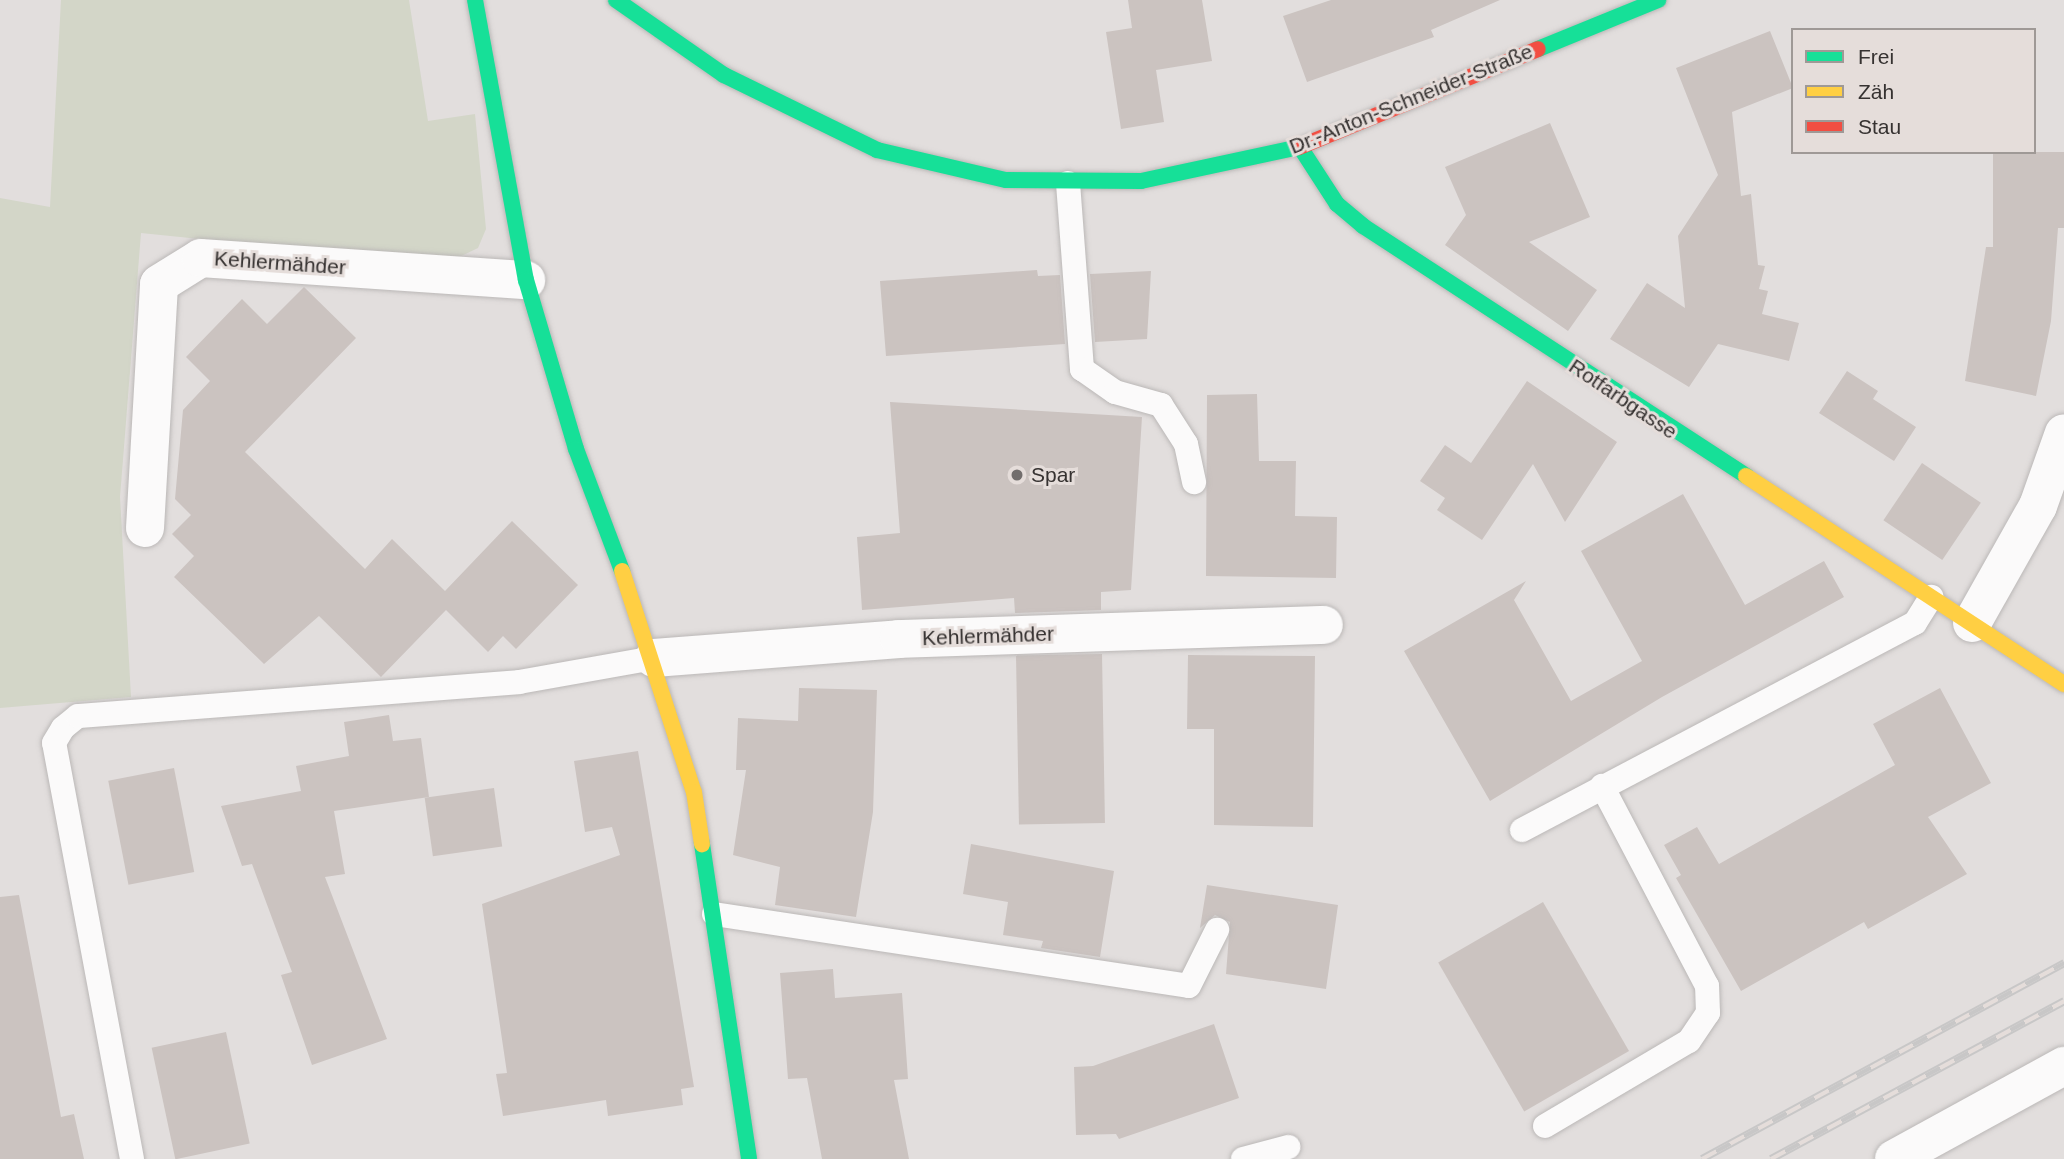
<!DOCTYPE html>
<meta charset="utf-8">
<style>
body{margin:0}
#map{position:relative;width:2064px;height:1159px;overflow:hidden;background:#e2dedd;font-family:Helvetica,sans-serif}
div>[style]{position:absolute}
.green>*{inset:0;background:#d3d6c8}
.building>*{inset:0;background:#cbc3c0;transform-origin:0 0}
.roads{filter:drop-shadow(0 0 2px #bbb8b7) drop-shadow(0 0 2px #bbb8b7)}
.lane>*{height:24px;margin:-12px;padding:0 12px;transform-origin:12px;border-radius:12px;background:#fbfafa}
.street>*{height:38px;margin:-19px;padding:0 19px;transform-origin:19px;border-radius:19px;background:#fbfafa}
.fast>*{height:16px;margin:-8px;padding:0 8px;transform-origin:8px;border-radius:8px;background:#16e098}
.slow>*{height:16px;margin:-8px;padding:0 8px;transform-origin:8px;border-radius:8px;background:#ffcf43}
.jam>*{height:16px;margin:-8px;padding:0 8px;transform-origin:8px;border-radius:8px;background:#f24e42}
.rail>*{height:8px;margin-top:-4px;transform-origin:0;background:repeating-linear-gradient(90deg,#e5ddda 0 16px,#c8c7c7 0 32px);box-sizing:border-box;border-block:2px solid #c8c7c7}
.dots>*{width:19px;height:19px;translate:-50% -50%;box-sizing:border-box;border:4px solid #e5ddda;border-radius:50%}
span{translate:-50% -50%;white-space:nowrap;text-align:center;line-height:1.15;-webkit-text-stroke:6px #e5ddda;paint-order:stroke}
.street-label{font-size:21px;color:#363231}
.poi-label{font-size:21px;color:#363231}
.left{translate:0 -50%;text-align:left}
.legend{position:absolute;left:1791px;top:28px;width:245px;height:126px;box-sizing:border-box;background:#e5ddda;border:2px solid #9f9996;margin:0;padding:9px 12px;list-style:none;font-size:21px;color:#363231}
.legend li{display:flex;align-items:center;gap:14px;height:35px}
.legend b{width:35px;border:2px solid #9f9996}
</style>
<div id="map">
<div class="green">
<i style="clip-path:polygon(61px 0,409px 0,428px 121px,475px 114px,486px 229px,478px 248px,455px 259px,407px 260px,141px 233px,120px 497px,131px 697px,0 708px,0 198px,50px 207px)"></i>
</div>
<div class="building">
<i style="clip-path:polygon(1128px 0,1202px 0,1212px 61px,1156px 70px,1164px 122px,1121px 129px,1106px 32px,1132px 28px)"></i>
<i style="clip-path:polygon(1331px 0,1500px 0,1431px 30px,1434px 37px,1307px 82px,1283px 16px)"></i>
<i style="clip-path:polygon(1770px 31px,1793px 88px,1732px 112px,1741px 196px,1751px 194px,1758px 265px,1765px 266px,1759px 289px,1768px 291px,1762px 314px,1799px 323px,1789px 361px,1718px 344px,1689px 387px,1610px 339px,1647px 283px,1685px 308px,1678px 236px,1718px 175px,1676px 68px)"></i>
<i style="clip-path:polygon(1550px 123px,1590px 217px,1529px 242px,1597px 290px,1568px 331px,1445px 245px,1466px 215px,1445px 167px)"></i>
<i style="clip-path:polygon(1993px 152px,2064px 152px,2064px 228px,2058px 228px,2051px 321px,2036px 396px,1965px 381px,1986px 247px,1993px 247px)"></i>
<i style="clip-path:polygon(1037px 270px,1038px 276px,1060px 275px,1065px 344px,886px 356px,880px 281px)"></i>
<i style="clip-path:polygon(1151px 271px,1147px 339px,1095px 342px,1090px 274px)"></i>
<i style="clip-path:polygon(304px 287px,356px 338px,245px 452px,365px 569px,392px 539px,445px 591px,512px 521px,578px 585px,516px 649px,503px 636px,488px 652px,446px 610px,381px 677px,319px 616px,264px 664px,174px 577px,194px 556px,172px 534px,191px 515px,175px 499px,183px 410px,210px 381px,186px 357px,242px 299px,267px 324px)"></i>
<i style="clip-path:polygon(1847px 371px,1878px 391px,1873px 399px,1916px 427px,1894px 461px,1819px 413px)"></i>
<i style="clip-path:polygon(1527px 381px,1617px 442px,1565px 522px,1533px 464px,1482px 540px,1437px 510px,1445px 498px,1420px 481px,1445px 445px,1471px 463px)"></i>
<i style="clip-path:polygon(1257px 394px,1259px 461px,1296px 461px,1295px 516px,1337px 517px,1336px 578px,1206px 576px,1207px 395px)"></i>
<i style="clip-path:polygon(890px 402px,1142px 417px,1131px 590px,1101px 592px,1101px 610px,1015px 613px,1014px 598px,862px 610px,857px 537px,900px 533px)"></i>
<i style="left:1922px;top:463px;width:71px;height:69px;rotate:34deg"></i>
<i style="clip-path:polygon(1683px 494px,1745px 605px,1824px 561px,1844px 597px,1662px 697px,1490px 801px,1404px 651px,1526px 581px,1514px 600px,1571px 701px,1642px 661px,1581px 551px)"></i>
<i style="left:1102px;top:654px;width:169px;height:86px;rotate:89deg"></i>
<i style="clip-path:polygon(1188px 655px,1315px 656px,1313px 827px,1214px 825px,1214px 729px,1187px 729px)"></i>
<i style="clip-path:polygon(799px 688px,877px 690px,873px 812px,856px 917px,775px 905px,780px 867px,733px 855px,746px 770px,736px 770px,738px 718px,798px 721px)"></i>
<i style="clip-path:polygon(1940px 688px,1991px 783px,1928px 817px,1967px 874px,1868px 929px,1864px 922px,1741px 991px,1676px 878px,1681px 875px,1664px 845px,1697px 827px,1719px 864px,1895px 765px,1873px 724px)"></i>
<i style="clip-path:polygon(389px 715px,393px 741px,421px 738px,429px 797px,334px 811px,345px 874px,325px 877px,387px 1039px,312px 1065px,281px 975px,292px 972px,252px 864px,242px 866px,221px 806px,301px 791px,296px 766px,349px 756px,344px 722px)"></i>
<i style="clip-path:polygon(638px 751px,694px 1087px,681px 1089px,683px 1105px,608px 1116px,606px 1100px,503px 1116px,496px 1074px,507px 1073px,482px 904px,620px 855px,612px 827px,585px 832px,574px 761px)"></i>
<i style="left:174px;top:768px;width:106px;height:67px;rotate:79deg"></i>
<i style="left:494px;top:788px;width:59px;height:70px;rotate:82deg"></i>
<i style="clip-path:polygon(971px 844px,1114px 871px,1100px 957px,1041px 948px,1043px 941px,1003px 935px,1008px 902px,963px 894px)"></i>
<i style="clip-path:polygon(1207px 885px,1338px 905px,1326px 989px,1226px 974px,1230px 922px,1215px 915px,1200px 928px)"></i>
<i style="clip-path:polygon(19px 895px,61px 1117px,74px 1114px,84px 1159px,0 1159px,0 897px)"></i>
<i style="left:1543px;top:902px;width:172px;height:121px;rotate:60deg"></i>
<i style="clip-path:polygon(833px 969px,835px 998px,902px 993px,908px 1079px,894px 1080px,909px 1159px,822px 1159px,807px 1078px,788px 1079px,780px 973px)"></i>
<i style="clip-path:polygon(1214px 1024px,1239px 1098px,1119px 1139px,1116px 1134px,1076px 1135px,1074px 1067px,1093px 1066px)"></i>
<i style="left:226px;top:1032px;width:114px;height:76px;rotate:78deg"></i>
</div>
<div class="roads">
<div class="lane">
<i style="left:1068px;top:183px;width:187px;rotate:85.7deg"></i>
<i style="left:1082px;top:369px;width:40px;rotate:34.9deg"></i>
<i style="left:1115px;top:392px;width:48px;rotate:15.8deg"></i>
<i style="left:1161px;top:405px;width:46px;rotate:57.3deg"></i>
<i style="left:1186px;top:444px;width:39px;rotate:78deg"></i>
<i style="left:1522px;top:830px;width:444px;rotate:-27.8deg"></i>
<i style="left:1915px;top:623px;width:31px;rotate:-58deg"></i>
<i style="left:714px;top:914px;width:480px;rotate:8.6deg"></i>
<i style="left:1189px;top:986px;width:63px;rotate:-63.4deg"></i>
<i style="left:1545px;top:1126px;width:167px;rotate:-30.6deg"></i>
<i style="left:1689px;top:1041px;width:34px;rotate:-56deg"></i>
<i style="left:1708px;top:1013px;width:27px;rotate:-92deg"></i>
<i style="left:1707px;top:986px;width:226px;rotate:-117.7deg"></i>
<i style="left:132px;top:1159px;width:423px;rotate:-100.6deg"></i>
<i style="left:54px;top:743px;width:17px;rotate:-59deg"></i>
<i style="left:63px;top:728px;width:19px;rotate:-39deg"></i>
<i style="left:78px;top:716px;width:442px;rotate:-4.4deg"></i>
<i style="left:519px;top:682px;width:137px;rotate:-10.1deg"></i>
<i style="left:1243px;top:1159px;width:47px;rotate:-14.9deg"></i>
</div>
<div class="street">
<i style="left:145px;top:528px;width:244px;rotate:-86.7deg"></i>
<i style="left:159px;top:284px;width:49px;rotate:-31.8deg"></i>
<i style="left:201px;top:258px;width:326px;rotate:3.9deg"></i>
<i style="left:1972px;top:623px;width:134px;rotate:-60.6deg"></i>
<i style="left:2038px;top:506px;width:77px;rotate:-70.4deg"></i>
<i style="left:654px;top:658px;width:246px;rotate:-4.4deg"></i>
<i style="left:899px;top:639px;width:425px;rotate:-1.9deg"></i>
<i style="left:1894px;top:1159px;width:194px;rotate:-28.7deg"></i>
</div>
<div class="fast">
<i style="left:475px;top:0;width:285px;rotate:79.7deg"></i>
<i style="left:526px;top:280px;width:176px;rotate:73.5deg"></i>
<i style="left:576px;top:449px;width:130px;rotate:69.3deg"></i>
<i style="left:616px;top:0;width:131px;rotate:34.8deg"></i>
<i style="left:724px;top:75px;width:170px;rotate:26.1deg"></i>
<i style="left:877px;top:150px;width:132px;rotate:13.1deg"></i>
<i style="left:1006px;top:180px;width:135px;rotate:0.4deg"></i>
<i style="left:1141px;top:181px;width:162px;rotate:-12.1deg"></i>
<i style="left:1538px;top:49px;width:130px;rotate:-22.2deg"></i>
<i style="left:1300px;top:147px;width:68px;rotate:57deg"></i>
<i style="left:1337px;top:204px;width:34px;rotate:40deg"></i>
<i style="left:1363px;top:226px;width:457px;rotate:33.1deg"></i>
<i style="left:702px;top:844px;width:318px;rotate:81.5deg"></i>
</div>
<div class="slow">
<i style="left:1746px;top:476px;width:380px;rotate:33.2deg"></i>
<i style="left:622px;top:571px;width:232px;rotate:72deg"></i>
<i style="left:694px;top:792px;width:53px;rotate:81.3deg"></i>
</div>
<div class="jam">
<i style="left:1299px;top:147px;width:258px;rotate:-22.3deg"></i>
</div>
</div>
<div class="rail">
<i style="left:1702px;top:1159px;width:412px;rotate:-28.4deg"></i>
<i style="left:1771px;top:1159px;width:333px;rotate:-28.3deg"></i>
</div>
<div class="dots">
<i style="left:1017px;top:475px;background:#726e6d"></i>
</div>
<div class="street-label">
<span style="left:1411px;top:99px;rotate:-22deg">Dr.-Anton-Schneider-Straße</span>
<span style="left:280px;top:263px;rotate:4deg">Kehlermähder</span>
<span style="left:1623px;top:399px;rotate:34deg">Rotfarbgasse</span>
<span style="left:988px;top:636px;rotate:-2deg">Kehlermähder</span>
</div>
<div class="poi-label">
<span class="left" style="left:1031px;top:475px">Spar</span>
</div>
<ul class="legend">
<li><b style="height:9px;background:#16e098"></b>Frei</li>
<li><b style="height:9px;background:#ffcf43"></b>Zäh</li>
<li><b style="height:9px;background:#f24e42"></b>Stau</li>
</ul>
</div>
